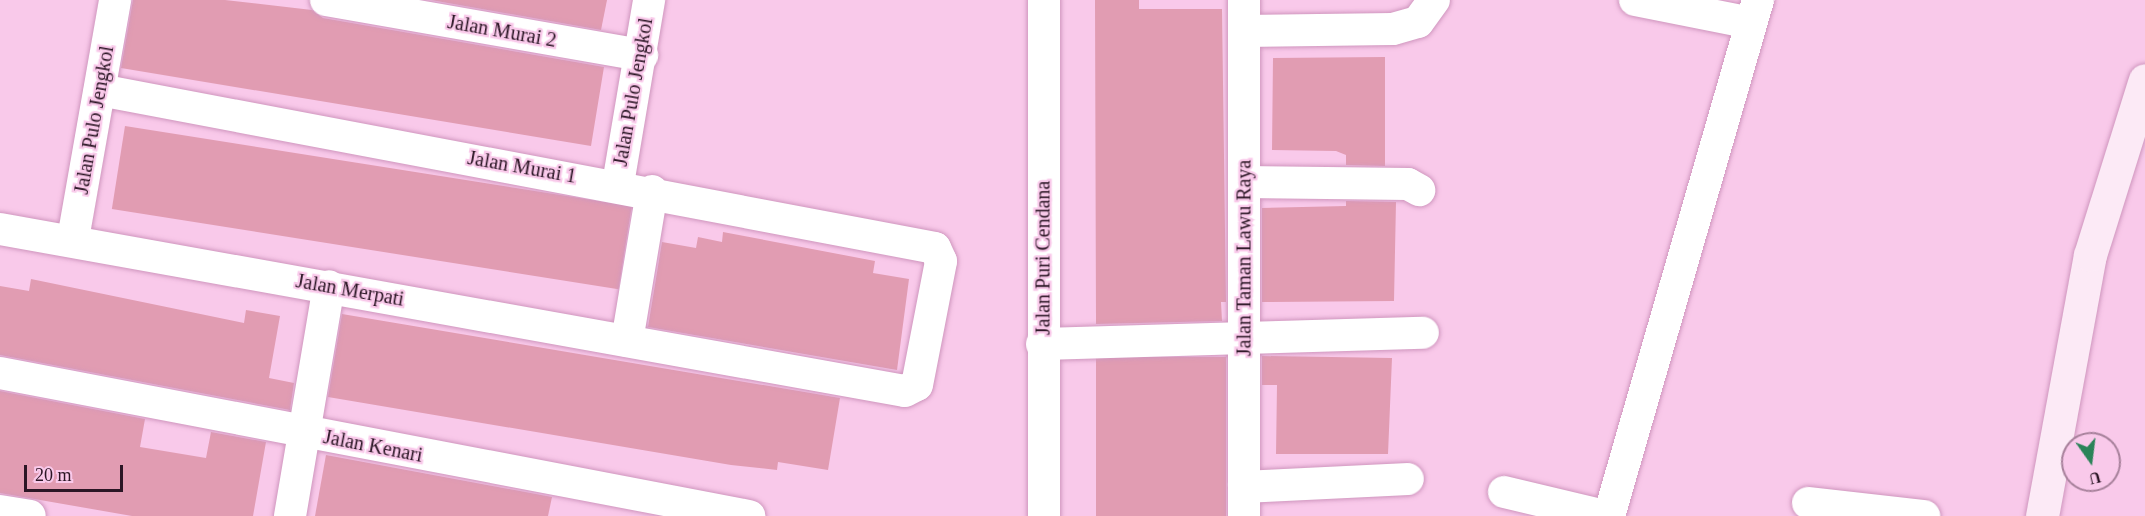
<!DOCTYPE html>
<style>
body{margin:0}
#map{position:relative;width:2145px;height:516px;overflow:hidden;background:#f9c9ea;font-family:"Times New Roman",serif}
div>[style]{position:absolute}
.building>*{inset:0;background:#e19cb2;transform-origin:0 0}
.roads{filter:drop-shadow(0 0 2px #cf96be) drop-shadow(0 0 2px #cf96be)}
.minor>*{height:32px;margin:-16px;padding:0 16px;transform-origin:16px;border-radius:16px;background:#fff}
.secondary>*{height:33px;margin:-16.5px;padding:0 16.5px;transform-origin:16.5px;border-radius:16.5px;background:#fceaf6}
span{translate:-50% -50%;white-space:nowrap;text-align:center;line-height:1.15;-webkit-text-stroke:4.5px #f9c9ea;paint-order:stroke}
.street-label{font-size:20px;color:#2b1625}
.north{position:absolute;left:2061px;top:432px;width:60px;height:60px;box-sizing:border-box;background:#f9c9ea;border:2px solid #a7819b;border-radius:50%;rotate:166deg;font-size:16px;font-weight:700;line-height:24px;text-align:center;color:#2b1625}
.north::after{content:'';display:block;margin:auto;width:21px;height:27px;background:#2b8358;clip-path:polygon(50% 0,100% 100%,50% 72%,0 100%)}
.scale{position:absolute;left:24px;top:465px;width:99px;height:27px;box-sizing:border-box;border:3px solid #2b1625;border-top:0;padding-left:8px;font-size:18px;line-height:21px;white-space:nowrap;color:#2b1625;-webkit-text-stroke:4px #f9c9ea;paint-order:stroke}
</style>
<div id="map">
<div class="building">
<i style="clip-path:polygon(133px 0,225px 0,312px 10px,323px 18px,604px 67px,591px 146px,121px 68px)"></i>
<i style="clip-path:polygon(431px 0,607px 0,601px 30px)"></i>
<i style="clip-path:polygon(1095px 0,1139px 0,1139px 9px,1222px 9px,1226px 302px,1221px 302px,1222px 321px,1096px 324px)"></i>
<i style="clip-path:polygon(1385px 57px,1385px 166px,1346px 165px,1346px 155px,1336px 151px,1272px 150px,1273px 58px)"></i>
<i style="left:125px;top:126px;width:513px;height:84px;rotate:9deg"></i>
<i style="clip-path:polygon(1346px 201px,1396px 202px,1394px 301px,1262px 302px,1262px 208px,1346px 206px)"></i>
<i style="clip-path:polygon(723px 232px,875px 261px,873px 273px,909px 279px,897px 370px,648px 327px,662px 242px,696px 248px,698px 237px,722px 242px)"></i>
<i style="clip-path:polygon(31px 279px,244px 323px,246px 310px,280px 316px,269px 378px,294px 383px,290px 410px,0 355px,0 286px,29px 291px)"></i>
<i style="clip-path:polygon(342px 314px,840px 398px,828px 470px,778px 462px,777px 470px,731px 465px,328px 397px)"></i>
<i style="clip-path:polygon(1262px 356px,1392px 358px,1388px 454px,1276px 454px,1277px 385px,1262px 385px)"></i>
<i style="left:1226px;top:357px;width:159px;height:130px;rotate:90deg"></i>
<i style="clip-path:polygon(0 391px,145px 419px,140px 447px,206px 458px,211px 432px,266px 442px,253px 516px,132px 516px,0 493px)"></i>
<i style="clip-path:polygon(326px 455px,552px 497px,548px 516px,315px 516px)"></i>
</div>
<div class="roads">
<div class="minor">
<i style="left:326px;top:0;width:321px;rotate:9.9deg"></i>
<i style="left:1044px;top:0;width:516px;rotate:90deg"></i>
<i style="left:1635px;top:0;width:118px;rotate:11.2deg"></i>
<i style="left:1244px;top:31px;width:149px;rotate:-0.8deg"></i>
<i style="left:1393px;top:29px;width:26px;rotate:-16deg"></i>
<i style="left:1418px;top:22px;width:27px;rotate:-54deg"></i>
<i style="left:1244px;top:182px;width:164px;rotate:0.7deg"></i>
<i style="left:1408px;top:184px;width:13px;rotate:29deg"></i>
<i style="left:618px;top:184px;width:187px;rotate:-80.4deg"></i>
<i style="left:0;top:229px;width:919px;rotate:10.15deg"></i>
<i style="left:905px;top:391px;width:13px;rotate:-27deg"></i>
<i style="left:917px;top:385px;width:126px;rotate:-79deg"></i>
<i style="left:941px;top:261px;width:14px;rotate:-115deg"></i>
<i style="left:935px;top:248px;width:850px;rotate:-169.29deg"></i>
<i style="left:73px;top:239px;width:243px;rotate:-80deg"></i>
<i style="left:627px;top:341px;width:152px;rotate:-80.5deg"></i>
<i style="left:1042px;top:344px;width:381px;rotate:-1.7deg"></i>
<i style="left:0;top:373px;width:763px;rotate:10.81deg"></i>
<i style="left:1244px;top:487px;width:164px;rotate:-2.8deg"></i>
<i style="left:1504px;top:492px;width:104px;rotate:13.4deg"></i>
<i style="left:1808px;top:503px;width:117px;rotate:6.4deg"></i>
<i style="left:0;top:511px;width:30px;rotate:9deg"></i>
<i style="left:290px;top:516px;width:233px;rotate:-80.4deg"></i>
<i style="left:1244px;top:516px;width:516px;rotate:-90deg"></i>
<i style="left:1609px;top:516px;width:537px;rotate:-73.89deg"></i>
</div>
<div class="secondary">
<i style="left:2042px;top:516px;width:265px;rotate:-79.6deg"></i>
<i style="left:2090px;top:255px;width:183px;rotate:-72.6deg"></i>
</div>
</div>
<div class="street-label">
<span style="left:502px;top:31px;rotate:10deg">Jalan Murai 2</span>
<span style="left:633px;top:92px;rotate:-80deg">Jalan Pulo Jengkol</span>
<span style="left:94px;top:120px;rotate:-80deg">Jalan Pulo Jengkol</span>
<span style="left:522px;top:167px;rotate:10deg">Jalan Murai 1</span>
<span style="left:1043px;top:258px;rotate:-90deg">Jalan Puri Cendana</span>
<span style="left:1244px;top:258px;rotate:-90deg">Jalan Taman Lawu Raya</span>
<span style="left:350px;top:290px;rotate:10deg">Jalan Merpati</span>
<span style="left:373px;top:446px;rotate:11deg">Jalan Kenari</span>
</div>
<div class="north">U</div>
<div class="scale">20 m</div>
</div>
